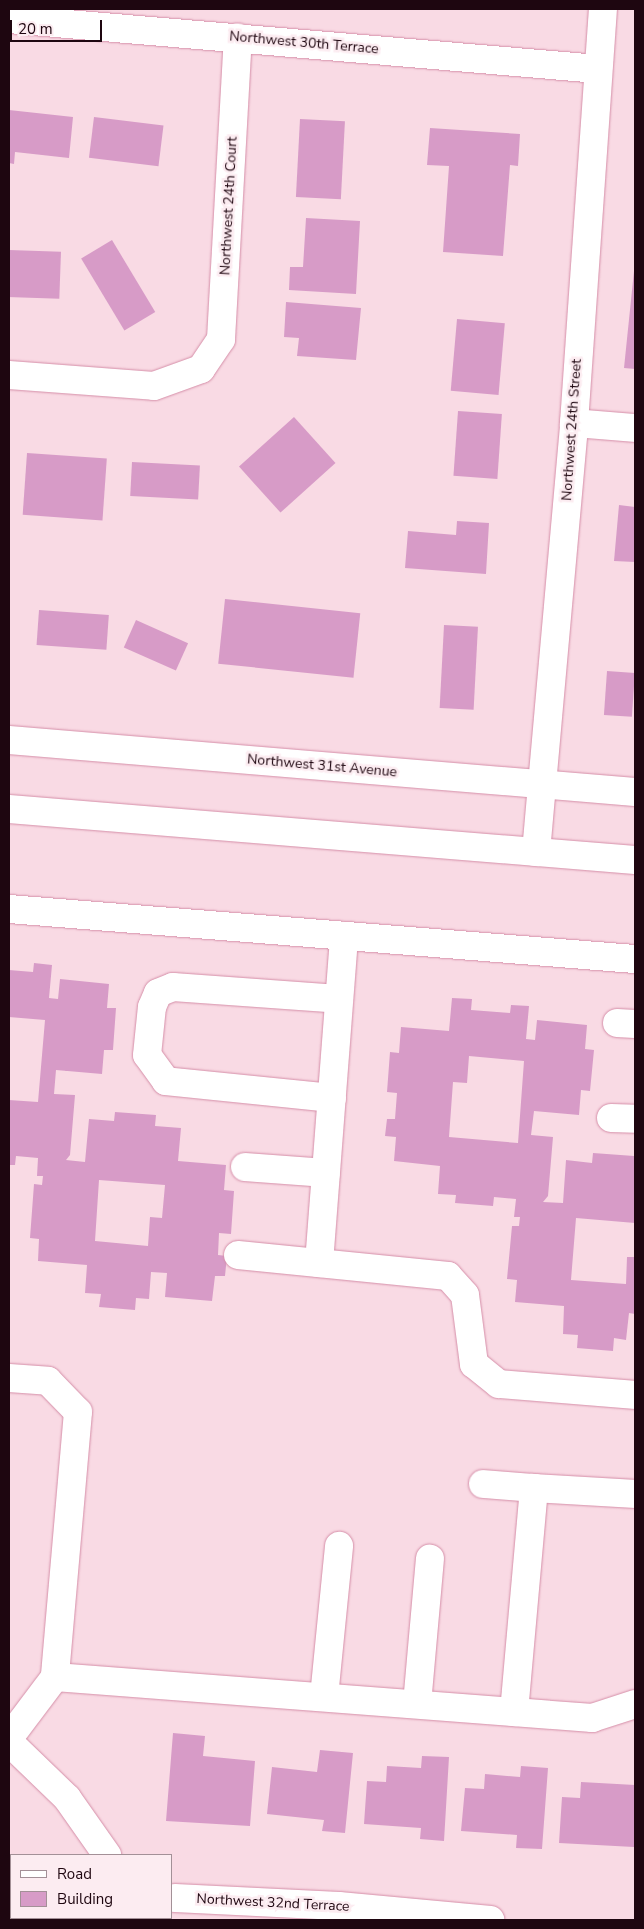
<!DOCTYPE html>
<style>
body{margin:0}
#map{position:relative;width:644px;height:1929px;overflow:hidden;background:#f9dae4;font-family:"Nunito Sans",sans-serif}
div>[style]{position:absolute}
.building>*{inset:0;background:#d79bc7;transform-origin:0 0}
.roads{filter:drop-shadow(0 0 1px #d58ea8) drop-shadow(0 0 1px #d58ea8)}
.minor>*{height:28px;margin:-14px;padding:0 14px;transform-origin:14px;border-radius:14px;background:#fff}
.major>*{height:28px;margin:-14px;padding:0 14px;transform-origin:14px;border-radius:14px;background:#fff}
span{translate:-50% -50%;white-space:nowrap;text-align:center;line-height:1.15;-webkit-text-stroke:5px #fcecf1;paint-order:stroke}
.street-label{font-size:14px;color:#1e0610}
.frame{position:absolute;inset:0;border:10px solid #1e0610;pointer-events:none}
.legend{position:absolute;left:10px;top:1854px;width:162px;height:65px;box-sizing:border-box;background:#fcecf1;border:1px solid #a39097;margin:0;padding:6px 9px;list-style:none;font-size:15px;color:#1e0610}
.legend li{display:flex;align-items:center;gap:10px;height:25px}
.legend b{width:25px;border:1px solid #a39097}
.scale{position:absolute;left:10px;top:20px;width:92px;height:22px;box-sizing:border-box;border:2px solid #1e0610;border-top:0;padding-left:6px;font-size:15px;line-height:18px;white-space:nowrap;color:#1e0610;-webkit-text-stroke:4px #fcecf1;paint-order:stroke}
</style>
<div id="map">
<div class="building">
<i style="clip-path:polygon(9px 110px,73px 117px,69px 158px,15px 152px,14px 164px,9px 163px)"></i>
<i style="left:94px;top:117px;width:70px;height:41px;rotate:7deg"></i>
<i style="left:300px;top:119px;width:45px;height:78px;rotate:3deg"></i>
<i style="clip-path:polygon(430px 128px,520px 134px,518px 166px,510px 165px,503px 256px,443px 252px,449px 166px,427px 165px)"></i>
<i style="clip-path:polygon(306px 218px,360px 221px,356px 294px,289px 290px,290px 267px,303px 267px)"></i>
<i style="left:112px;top:240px;width:84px;height:36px;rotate:59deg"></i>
<i style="left:9px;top:250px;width:52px;height:47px;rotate:2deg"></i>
<i style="clip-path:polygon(634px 271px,635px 271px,635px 369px,624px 368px)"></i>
<i style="clip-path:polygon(286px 302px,361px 308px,356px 360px,297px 356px,299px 338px,284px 337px)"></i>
<i style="left:457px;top:319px;width:48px;height:72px;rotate:5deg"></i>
<i style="left:458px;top:411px;width:44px;height:65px;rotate:4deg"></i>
<i style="left:294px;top:417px;width:62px;height:74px;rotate:48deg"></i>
<i style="left:27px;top:453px;width:80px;height:62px;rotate:4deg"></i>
<i style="left:132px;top:462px;width:68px;height:34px;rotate:3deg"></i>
<i style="clip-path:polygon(619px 505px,635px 507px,635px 562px,614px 561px)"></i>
<i style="clip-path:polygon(457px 521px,489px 523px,486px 574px,405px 568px,408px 531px,456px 535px)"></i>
<i style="left:225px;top:599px;width:136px;height:65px;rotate:6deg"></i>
<i style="left:39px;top:610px;width:70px;height:35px;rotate:4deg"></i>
<i style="left:136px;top:620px;width:57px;height:30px;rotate:24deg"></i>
<i style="left:444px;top:625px;width:34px;height:83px;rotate:3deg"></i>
<i style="left:607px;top:671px;width:28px;height:44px;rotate:4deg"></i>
<i style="clip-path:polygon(evenodd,34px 963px,52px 965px,49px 998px,58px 999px,60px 979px,109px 984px,107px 1008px,116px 1008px,113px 1050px,104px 1050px,102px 1074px,56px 1070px,54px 1094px,75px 1095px,70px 1155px,66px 1160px,85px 1162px,89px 1119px,114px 1121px,115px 1112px,156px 1115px,155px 1126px,181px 1128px,178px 1161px,226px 1165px,224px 1190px,234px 1191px,231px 1234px,219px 1233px,218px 1255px,227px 1256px,225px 1276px,215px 1276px,212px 1301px,165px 1297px,167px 1273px,151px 1272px,149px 1299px,136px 1298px,135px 1310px,99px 1307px,101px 1294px,85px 1293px,87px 1265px,38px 1261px,39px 1239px,30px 1238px,34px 1184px,42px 1185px,43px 1176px,37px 1176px,38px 1158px,16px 1156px,15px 1165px,9px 1165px,9px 1100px,38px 1102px,45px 1020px,9px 1017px,9px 970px,33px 972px,34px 963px,99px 1180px,165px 1185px,162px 1218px,150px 1217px,148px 1246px,95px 1241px,99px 1180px)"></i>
<i style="clip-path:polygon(evenodd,452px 998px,472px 999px,471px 1010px,510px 1013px,511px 1005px,529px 1006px,526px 1039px,535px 1040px,537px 1020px,587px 1025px,585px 1049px,594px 1050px,590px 1091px,581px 1090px,579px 1115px,534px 1111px,531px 1135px,553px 1137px,548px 1196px,543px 1202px,563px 1203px,566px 1160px,592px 1163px,593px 1153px,634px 1156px,635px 1223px,576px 1218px,571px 1280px,626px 1284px,627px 1257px,635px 1257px,635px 1314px,629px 1313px,626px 1340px,614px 1338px,613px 1351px,577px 1348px,578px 1335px,563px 1334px,564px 1306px,515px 1302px,517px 1280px,507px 1279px,512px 1226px,519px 1226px,520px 1217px,514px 1217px,516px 1199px,494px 1197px,493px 1206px,455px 1203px,456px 1195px,438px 1194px,440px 1166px,394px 1161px,396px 1137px,385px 1136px,387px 1119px,395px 1119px,397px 1093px,387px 1092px,390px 1052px,399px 1053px,401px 1027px,449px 1031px,452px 998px,469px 1056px,524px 1061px,518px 1143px,449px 1137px,453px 1082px,467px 1083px,469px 1056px)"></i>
<i style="clip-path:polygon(173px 1733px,205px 1736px,203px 1756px,255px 1761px,250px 1826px,166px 1821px)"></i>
<i style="clip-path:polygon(320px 1750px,353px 1753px,345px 1833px,322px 1831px,324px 1820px,267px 1814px,272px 1767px,317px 1772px)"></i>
<i style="clip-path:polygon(422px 1756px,449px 1757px,444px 1841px,420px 1839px,421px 1828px,364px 1824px,367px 1781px,386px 1782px,387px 1766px,421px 1768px)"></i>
<i style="clip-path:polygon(521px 1766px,548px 1768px,542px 1849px,516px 1848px,517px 1835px,461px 1831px,465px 1788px,484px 1789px,485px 1774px,520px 1777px)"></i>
<i style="clip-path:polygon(581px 1782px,635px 1785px,634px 1847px,559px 1843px,562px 1797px,580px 1798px)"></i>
</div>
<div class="roads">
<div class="minor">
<i style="left:9px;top:19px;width:591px;rotate:4.85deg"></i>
<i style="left:9px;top:375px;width:145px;rotate:4.3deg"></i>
<i style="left:154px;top:386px;width:50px;rotate:-19.9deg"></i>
<i style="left:201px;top:369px;width:36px;rotate:-56deg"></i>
<i style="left:221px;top:339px;width:302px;rotate:-86.8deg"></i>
<i style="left:574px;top:423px;width:61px;rotate:4.7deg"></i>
<i style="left:536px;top:852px;width:431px;rotate:-84.9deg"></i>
<i style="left:574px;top:423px;width:415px;rotate:-86deg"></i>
<i style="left:9px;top:909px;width:628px;rotate:4.57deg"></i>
<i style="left:617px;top:1023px;width:18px;rotate:3deg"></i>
<i style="left:332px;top:1098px;width:167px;rotate:-174.2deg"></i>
<i style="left:166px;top:1081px;width:32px;rotate:-126deg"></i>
<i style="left:147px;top:1055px;width:48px;rotate:-84.1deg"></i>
<i style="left:152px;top:1007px;width:15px;rotate:-67deg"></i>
<i style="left:158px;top:993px;width:16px;rotate:-22deg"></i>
<i style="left:173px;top:987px;width:166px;rotate:4.1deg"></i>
<i style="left:611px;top:1118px;width:24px;rotate:2deg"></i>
<i style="left:245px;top:1167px;width:81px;rotate:4.2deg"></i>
<i style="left:238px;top:1255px;width:211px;rotate:5.7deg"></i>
<i style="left:448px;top:1276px;width:25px;rotate:48deg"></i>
<i style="left:465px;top:1295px;width:70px;rotate:82.6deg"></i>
<i style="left:474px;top:1364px;width:32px;rotate:39deg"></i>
<i style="left:499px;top:1384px;width:136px;rotate:4.6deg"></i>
<i style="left:319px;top:1263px;width:328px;rotate:-85.6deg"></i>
<i style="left:9px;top:1378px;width:39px;rotate:4deg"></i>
<i style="left:48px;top:1381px;width:43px;rotate:45.9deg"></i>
<i style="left:78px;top:1412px;width:266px;rotate:95deg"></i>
<i style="left:55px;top:1677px;width:76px;rotate:127deg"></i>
<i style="left:483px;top:1484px;width:51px;rotate:4.5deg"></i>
<i style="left:55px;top:1677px;width:539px;rotate:4.37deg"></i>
<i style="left:592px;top:1718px;width:45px;rotate:-18deg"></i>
<i style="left:324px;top:1697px;width:152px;rotate:-84.3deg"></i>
<i style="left:417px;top:1704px;width:146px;rotate:-84.9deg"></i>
<i style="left:514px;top:1712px;width:225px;rotate:-84.9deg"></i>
<i style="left:534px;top:1488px;width:101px;rotate:3.4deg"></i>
<i style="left:9px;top:1742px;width:81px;rotate:44deg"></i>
<i style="left:67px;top:1798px;width:70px;rotate:54.9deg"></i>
<i style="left:175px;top:1898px;width:164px;rotate:2.8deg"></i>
<i style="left:339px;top:1906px;width:152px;rotate:5.3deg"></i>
<i style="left:124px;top:1918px;width:2px;rotate:63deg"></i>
</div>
<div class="major">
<i style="left:9px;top:740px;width:628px;rotate:4.75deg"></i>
<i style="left:9px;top:809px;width:628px;rotate:4.66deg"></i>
</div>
</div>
<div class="street-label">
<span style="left:304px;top:43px;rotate:5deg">Northwest 30th Terrace</span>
<span style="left:229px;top:206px;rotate:-87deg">Northwest 24th Court</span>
<span style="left:572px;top:430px;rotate:-86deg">Northwest 24th Street</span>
<span style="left:322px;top:766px;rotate:5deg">Northwest 31st Avenue</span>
<span style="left:273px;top:1903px;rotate:3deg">Northwest 32nd Terrace</span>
</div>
<div class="frame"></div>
<ul class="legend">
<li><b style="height:6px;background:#fff"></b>Road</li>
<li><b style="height:14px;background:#d79bc7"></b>Building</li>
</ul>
<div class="scale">20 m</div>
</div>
